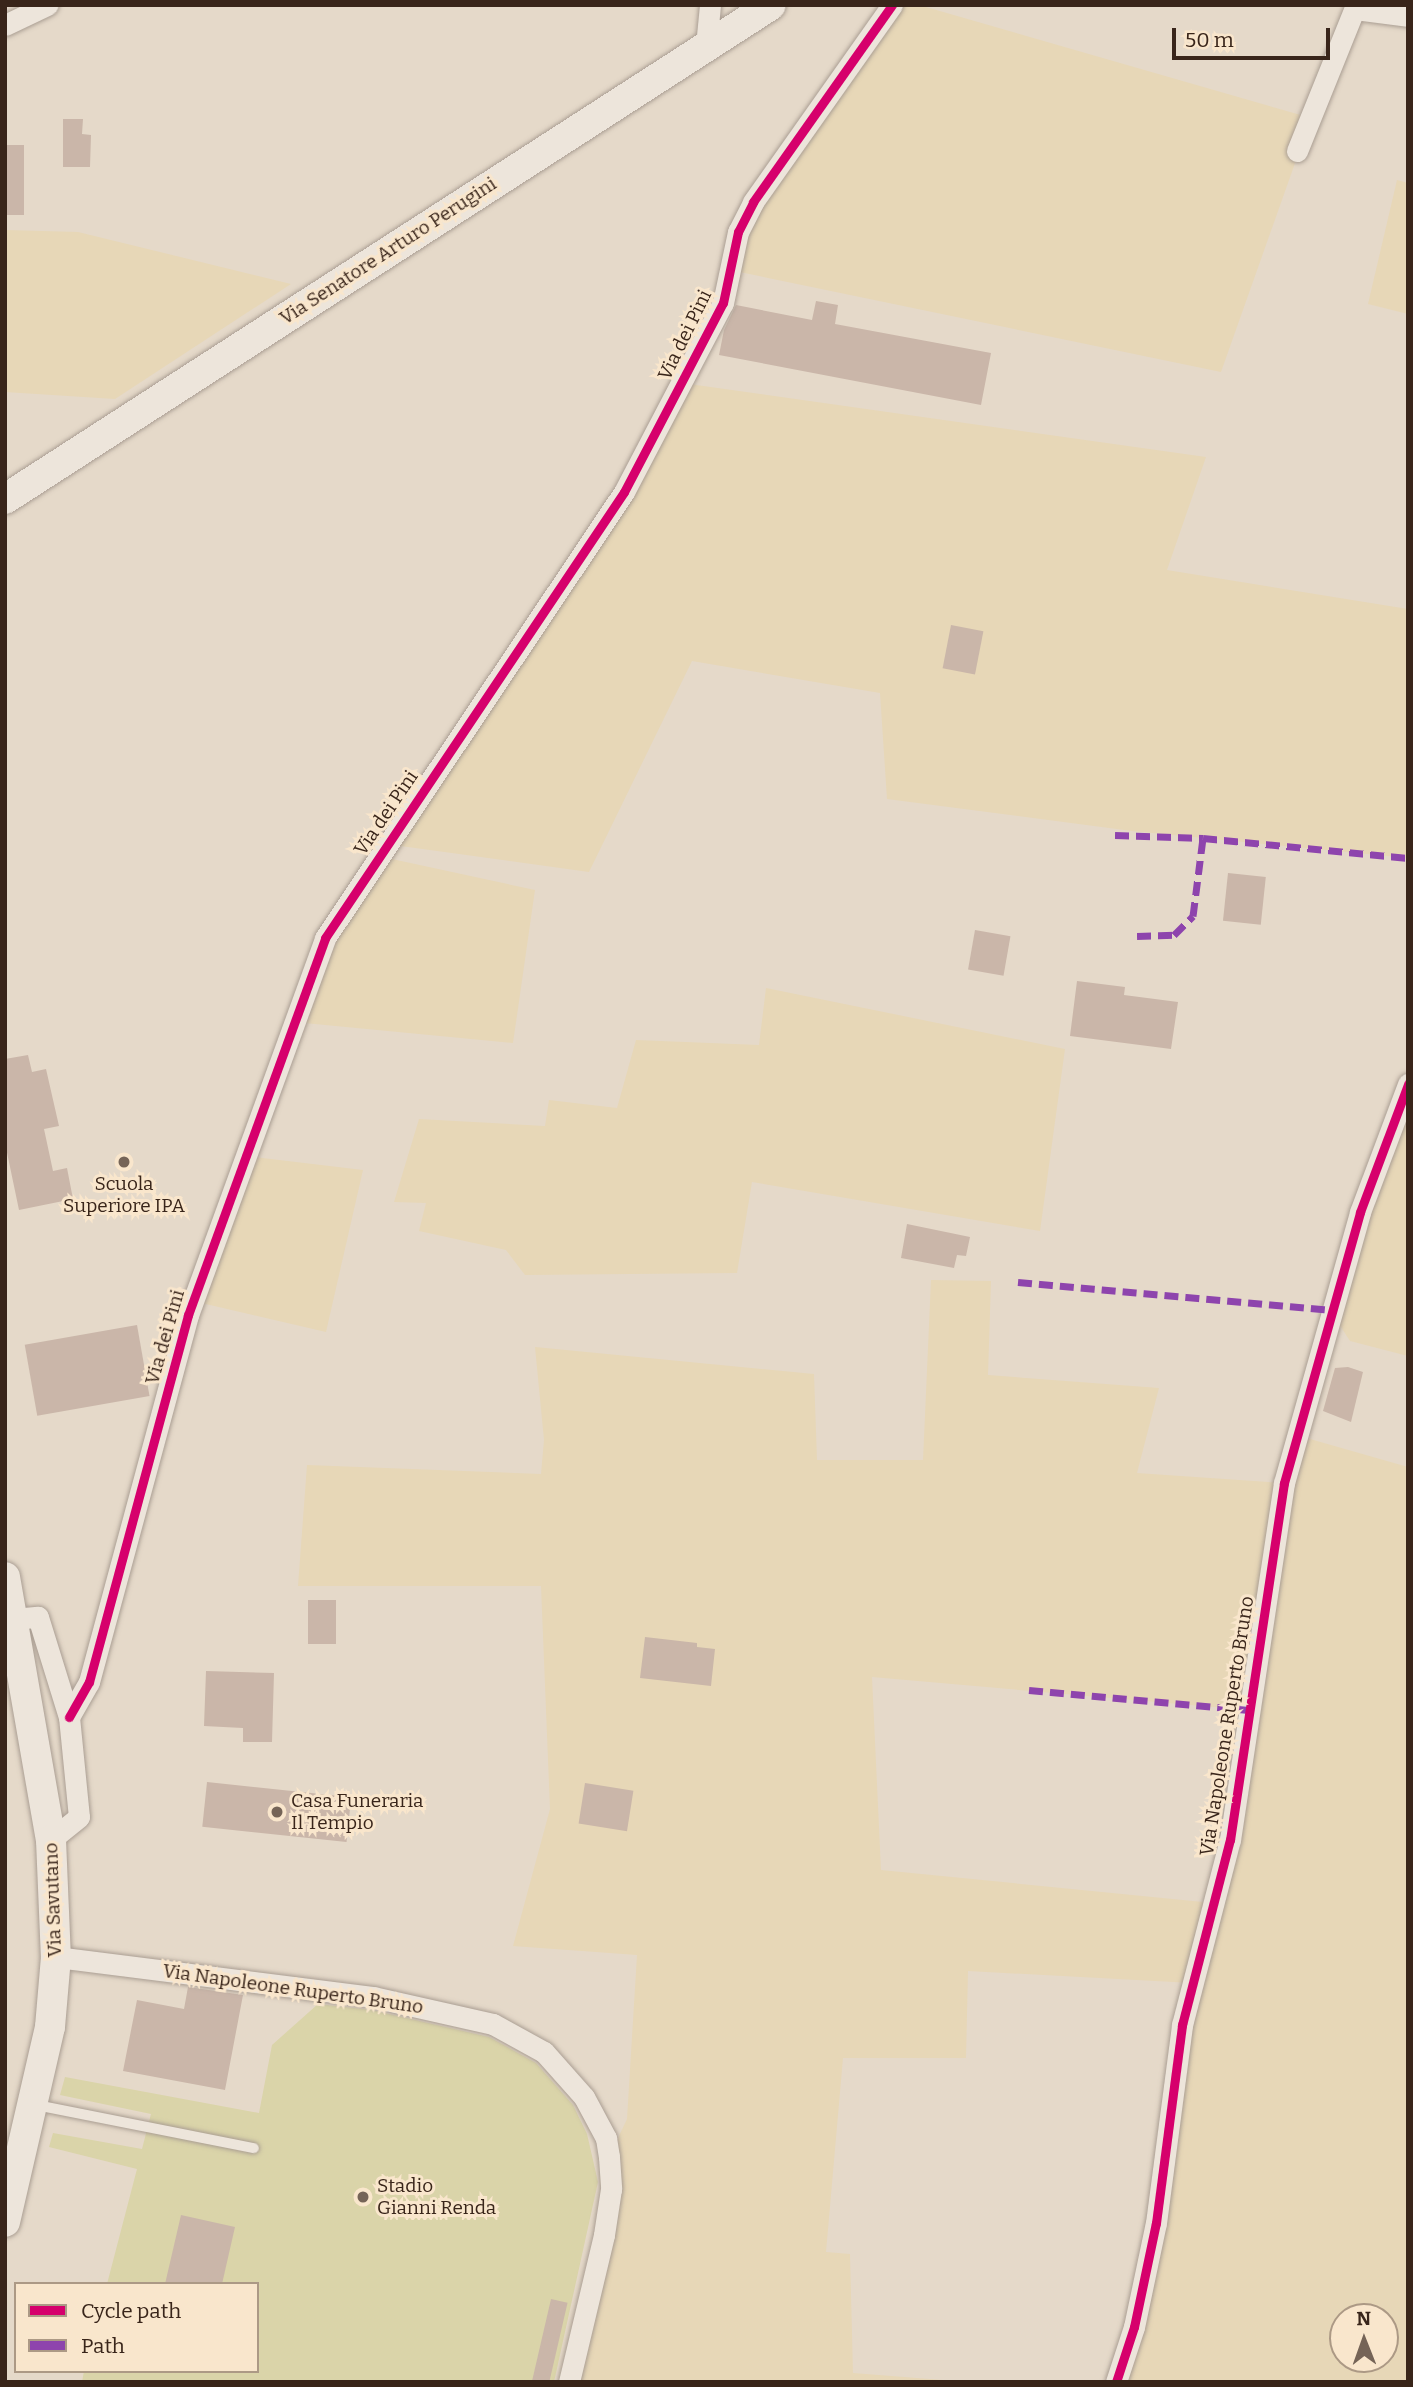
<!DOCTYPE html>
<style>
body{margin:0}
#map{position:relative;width:1413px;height:2387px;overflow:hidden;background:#e5d9c9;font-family:Bitter,serif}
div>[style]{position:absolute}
.farmland>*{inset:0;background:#e7d7b7}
.green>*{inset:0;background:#dad4a9}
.building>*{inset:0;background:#cab6a9;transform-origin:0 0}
.roads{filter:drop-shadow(0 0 2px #aa9e93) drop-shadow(0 0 2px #aa9e93)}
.lane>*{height:10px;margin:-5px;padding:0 5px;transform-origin:5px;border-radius:5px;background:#ede5db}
.street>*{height:21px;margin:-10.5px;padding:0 10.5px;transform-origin:10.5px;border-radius:10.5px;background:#ede5db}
.secondary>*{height:30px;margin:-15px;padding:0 15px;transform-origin:15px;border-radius:15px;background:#ede5db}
.quiet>*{height:7px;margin-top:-3.5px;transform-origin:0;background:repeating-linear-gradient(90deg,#8e44ad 0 14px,transparent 0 21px)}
.cycleway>*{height:9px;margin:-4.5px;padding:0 4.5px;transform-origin:4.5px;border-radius:4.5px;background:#d6006c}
.dots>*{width:19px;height:19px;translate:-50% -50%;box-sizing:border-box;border:4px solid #f9e6cc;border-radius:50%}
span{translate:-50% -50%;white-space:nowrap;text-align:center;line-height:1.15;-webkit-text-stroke:6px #f9e6cc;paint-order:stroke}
.street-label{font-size:19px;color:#39251a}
.poi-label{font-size:19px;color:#39251a}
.left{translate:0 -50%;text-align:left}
.frame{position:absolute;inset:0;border:7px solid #39251a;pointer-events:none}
.legend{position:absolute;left:14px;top:2282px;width:245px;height:91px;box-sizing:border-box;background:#f9e6cc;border:2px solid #ac9985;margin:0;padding:9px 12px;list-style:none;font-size:21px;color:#39251a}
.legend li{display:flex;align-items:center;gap:14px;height:35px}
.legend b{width:35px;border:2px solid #ac9985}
.north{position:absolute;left:1329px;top:2303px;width:70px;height:70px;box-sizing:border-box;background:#f9e6cc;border:2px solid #ac9985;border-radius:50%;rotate:359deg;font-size:19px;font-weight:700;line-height:28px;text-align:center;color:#39251a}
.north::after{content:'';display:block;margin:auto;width:24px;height:32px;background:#756457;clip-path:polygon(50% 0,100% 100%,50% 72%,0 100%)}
.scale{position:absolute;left:1172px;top:28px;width:158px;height:32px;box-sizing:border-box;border:4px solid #39251a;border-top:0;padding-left:9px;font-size:21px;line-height:24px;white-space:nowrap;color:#39251a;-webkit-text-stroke:5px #f9e6cc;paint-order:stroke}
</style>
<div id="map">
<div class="farmland">
<i style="clip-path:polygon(892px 5px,919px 5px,1311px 118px,1221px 372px,730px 270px,738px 232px)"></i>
<i style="clip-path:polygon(1397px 180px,1408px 183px,1408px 314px,1368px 304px)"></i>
<i style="clip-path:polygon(5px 230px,78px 232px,291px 284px,115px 399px,5px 392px)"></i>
<i style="clip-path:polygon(682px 383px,1206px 457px,1167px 570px,1408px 609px,1408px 858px,1132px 831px,887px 799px,880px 693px,692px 661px,589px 872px,386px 844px,552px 601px)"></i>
<i style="clip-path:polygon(378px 856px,535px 890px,513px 1043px,294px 1022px)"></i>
<i style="clip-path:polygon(766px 988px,1065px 1049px,1040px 1231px,752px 1182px,737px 1273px,525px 1275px,506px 1250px,419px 1231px,426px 1203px,394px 1202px,419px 1119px,545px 1126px,549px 1100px,617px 1108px,636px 1040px,759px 1045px)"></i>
<i style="clip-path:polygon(1408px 1084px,1408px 1356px,1350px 1341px,1330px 1310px)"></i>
<i style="clip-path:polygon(245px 1156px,363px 1170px,326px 1332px,193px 1301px)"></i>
<i style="clip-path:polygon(evenodd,931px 1280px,991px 1281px,988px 1375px,1159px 1388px,1137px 1473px,1283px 1483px,1296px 1435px,1408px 1467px,1408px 2382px,1116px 2382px,1192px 1983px,968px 1971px,966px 2058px,843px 2058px,826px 2252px,850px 2254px,853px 2373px,968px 2382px,569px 2382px,609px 2157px,627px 2119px,637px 1955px,513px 1946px,550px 1809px,541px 1586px,298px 1586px,307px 1465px,541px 1474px,544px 1440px,535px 1347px,814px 1374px,817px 1460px,923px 1460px,931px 1280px,872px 1677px,1248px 1710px,1213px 1903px,881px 1870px,872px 1677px,931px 1280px,1343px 2317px,1385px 2317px,1385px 2359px,1343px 2359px,1343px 2317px)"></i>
</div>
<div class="green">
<i style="clip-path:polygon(318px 2004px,372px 2010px,489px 2037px,536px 2063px,573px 2105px,587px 2134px,598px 2182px,554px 2382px,82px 2382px,84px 2371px,257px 2371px,257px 2284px,107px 2284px,137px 2169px,49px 2147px,53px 2133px,142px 2149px,151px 2114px,60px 2095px,65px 2077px,259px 2113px,272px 2045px)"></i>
</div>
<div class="building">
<i style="clip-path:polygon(63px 119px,83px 119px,82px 134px,91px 135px,90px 167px,63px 167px)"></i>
<i style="left:5px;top:145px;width:19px;height:70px"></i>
<i style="clip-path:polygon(816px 301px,838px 305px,835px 324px,991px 353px,981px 405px,719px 355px,724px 330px,736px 305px,812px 320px)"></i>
<i style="left:951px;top:625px;width:33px;height:44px;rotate:11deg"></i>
<i style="left:1228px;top:873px;width:38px;height:48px;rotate:6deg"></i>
<i style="left:975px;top:930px;width:36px;height:40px;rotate:10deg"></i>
<i style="clip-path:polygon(1077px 981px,1125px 987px,1124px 995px,1178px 1002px,1171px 1049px,1070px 1036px)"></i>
<i style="clip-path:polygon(28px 1055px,32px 1072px,46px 1069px,59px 1126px,44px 1129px,53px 1171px,67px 1168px,73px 1199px,19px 1210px,5px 1143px,5px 1059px)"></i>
<i style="clip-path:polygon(907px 1224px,970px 1237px,966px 1256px,957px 1255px,954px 1268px,901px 1258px)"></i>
<i style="left:137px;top:1325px;width:72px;height:114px;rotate:80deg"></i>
<i style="clip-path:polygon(1348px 1367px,1363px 1372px,1351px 1422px,1323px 1411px,1335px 1368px)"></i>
<i style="left:308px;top:1600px;width:28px;height:44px"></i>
<i style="clip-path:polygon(645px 1637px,697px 1643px,697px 1647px,715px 1649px,711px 1686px,640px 1678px)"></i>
<i style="clip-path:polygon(206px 1671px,274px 1673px,272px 1742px,243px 1742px,243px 1728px,204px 1726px)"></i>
<i style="left:207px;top:1782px;width:145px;height:45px;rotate:6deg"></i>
<i style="left:585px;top:1783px;width:49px;height:41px;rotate:9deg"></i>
<i style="clip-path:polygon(188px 1987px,243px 1995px,225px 2090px,123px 2071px,137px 2000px,184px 2009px)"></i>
<i style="clip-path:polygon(181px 2215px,235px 2227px,222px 2284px,165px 2284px)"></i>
<i style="left:551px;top:2299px;width:17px;height:85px;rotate:13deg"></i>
</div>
<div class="roads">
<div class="lane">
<i style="left:36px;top:2105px;width:222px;rotate:11.2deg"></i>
</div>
<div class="street">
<i style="left:1355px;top:9px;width:53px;rotate:7.5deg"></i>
<i style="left:5px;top:25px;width:47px;rotate:-25.5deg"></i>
<i style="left:706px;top:46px;width:41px;rotate:-84.4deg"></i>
<i style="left:1297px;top:151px;width:157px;rotate:-68deg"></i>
<i style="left:13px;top:1619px;width:25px;rotate:-5deg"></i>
<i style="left:38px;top:1617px;width:105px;rotate:72.8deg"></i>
<i style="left:69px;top:1717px;width:100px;rotate:84.3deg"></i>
<i style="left:79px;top:1817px;width:36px;rotate:141deg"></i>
<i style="left:69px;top:1717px;width:40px;rotate:-60.3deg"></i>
<i style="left:89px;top:1682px;width:380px;rotate:-74.9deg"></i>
<i style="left:188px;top:1315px;width:401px;rotate:-70deg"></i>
<i style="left:325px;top:938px;width:537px;rotate:-56.16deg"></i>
<i style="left:624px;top:492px;width:213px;rotate:-62.4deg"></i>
<i style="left:723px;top:303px;width:73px;rotate:-78.1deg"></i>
<i style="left:738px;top:232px;width:34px;rotate:-63deg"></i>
<i style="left:753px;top:202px;width:241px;rotate:-54.8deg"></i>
<i style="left:56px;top:1957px;width:320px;rotate:7.2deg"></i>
<i style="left:373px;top:1997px;width:123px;rotate:12.7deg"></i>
<i style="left:493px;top:2024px;width:58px;rotate:28.8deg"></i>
<i style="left:544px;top:2052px;width:60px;rotate:48.4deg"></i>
<i style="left:584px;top:2097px;width:47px;rotate:61.8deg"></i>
<i style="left:606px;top:2138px;width:19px;rotate:81deg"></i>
<i style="left:609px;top:2157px;width:32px;rotate:86deg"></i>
<i style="left:611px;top:2189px;width:47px;rotate:98.7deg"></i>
<i style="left:604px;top:2235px;width:151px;rotate:103.4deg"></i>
<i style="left:1116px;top:2382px;width:58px;rotate:-71.9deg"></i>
<i style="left:1134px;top:2327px;width:106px;rotate:-78.1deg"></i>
<i style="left:1156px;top:2223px;width:200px;rotate:-82.5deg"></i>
<i style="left:1182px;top:2025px;width:191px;rotate:-75.5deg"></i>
<i style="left:1230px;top:1840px;width:361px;rotate:-81.4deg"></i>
<i style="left:1284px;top:1483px;width:281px;rotate:-74.3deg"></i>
<i style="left:1360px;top:1212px;width:137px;rotate:-69.4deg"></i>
</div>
<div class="secondary">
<i style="left:5px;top:499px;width:911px;rotate:-32.82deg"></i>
<i style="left:5px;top:1577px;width:267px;rotate:80.1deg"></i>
<i style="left:51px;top:1840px;width:117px;rotate:87.6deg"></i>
<i style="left:56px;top:1957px;width:70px;rotate:94.9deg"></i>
<i style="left:50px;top:2027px;width:200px;rotate:103deg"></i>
</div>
</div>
<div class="quiet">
<i style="left:1115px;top:835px;width:88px;rotate:2deg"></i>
<i style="left:1203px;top:838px;width:206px;rotate:5.6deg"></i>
<i style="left:1137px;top:936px;width:37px;rotate:-2deg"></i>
<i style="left:1174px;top:935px;width:27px;rotate:-45deg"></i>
<i style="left:1193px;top:916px;width:79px;rotate:-82.7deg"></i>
<i style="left:1018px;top:1282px;width:313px;rotate:5.1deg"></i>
<i style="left:1029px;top:1690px;width:221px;rotate:5.2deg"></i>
</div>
<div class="cycleway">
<i style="left:69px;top:1717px;width:40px;rotate:-60.3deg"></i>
<i style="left:89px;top:1682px;width:380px;rotate:-74.9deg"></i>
<i style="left:188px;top:1315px;width:401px;rotate:-70deg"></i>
<i style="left:325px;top:938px;width:537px;rotate:-56.16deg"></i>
<i style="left:624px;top:492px;width:213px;rotate:-62.4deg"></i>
<i style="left:723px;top:303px;width:73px;rotate:-78.1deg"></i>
<i style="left:738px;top:232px;width:34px;rotate:-63deg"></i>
<i style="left:753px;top:202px;width:241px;rotate:-54.8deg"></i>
<i style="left:1116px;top:2382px;width:58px;rotate:-71.9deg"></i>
<i style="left:1134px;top:2327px;width:106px;rotate:-78.1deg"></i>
<i style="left:1156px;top:2223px;width:200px;rotate:-82.5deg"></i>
<i style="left:1182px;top:2025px;width:191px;rotate:-75.5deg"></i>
<i style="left:1230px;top:1840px;width:361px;rotate:-81.4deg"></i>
<i style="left:1284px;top:1483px;width:281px;rotate:-74.3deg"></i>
<i style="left:1360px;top:1212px;width:137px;rotate:-69.4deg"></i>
</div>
<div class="dots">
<i style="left:124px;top:1162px;background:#756457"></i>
<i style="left:277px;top:1812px;background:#756457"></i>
<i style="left:363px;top:2197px;background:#756457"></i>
</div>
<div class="street-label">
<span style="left:388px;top:251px;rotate:-33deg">Via Senatore Arturo Perugini</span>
<span style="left:685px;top:335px;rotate:-64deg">Via dei Pini</span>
<span style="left:386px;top:813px;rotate:-56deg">Via dei Pini</span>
<span style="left:165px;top:1337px;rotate:-74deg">Via dei Pini</span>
<span style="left:1227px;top:1726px;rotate:-81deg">Via Napoleone Ruperto Bruno</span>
<span style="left:53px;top:1900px;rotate:-92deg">Via Savutano</span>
<span style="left:293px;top:1989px;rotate:8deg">Via Napoleone Ruperto Bruno</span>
</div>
<div class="poi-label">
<span style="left:124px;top:1195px">Scuola<br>Superiore IPA</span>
<span class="left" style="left:291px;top:1812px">Casa Funeraria<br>Il Tempio</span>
<span class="left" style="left:377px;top:2197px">Stadio<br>Gianni Renda</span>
</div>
<div class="frame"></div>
<ul class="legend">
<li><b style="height:9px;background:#d6006c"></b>Cycle path</li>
<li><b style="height:9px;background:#8e44ad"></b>Path</li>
</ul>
<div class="north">N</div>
<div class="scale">50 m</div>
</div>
